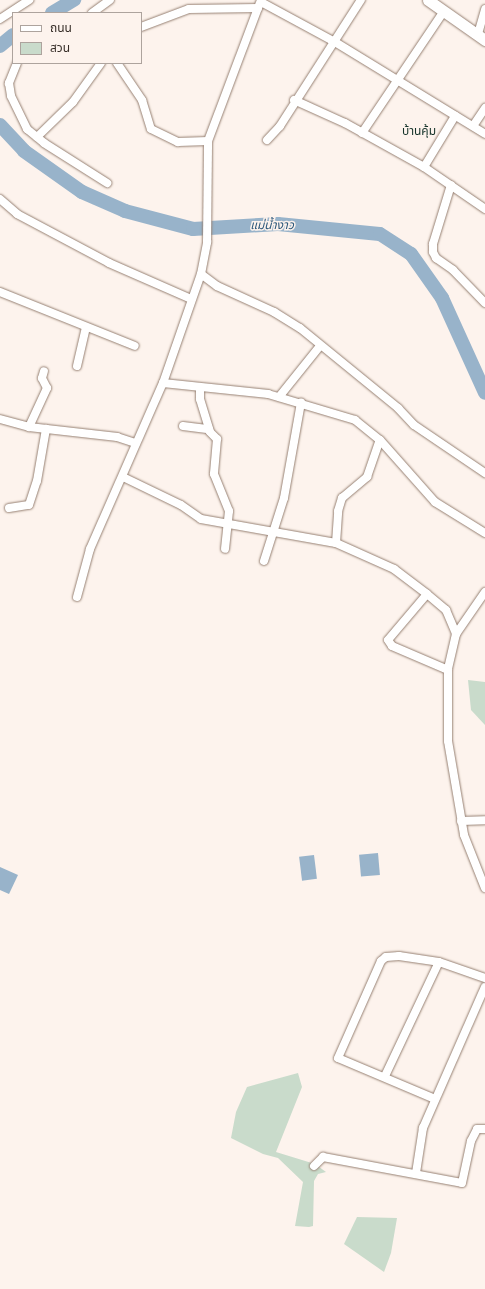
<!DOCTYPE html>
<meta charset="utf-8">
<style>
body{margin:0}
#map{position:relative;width:485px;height:1289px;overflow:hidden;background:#fdf3ed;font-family:Figtree,"Noto Sans Thai",sans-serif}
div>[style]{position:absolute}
.green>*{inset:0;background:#c9dbcb}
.water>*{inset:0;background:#98b3ca;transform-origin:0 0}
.river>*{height:14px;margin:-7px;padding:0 7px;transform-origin:7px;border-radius:7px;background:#98b3ca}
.roads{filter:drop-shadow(0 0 1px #968072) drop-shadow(0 0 1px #968072)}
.minor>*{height:8px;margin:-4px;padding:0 4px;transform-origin:4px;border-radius:4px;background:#fff}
.secondary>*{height:11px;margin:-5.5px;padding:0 5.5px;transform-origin:5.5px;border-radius:5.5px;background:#fff}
span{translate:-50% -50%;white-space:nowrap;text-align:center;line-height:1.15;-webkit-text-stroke:3px #fdf3ed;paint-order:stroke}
.neighbourhood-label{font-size:12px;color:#143229}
.water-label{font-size:12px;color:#2e597c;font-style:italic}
.legend{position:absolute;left:12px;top:12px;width:130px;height:52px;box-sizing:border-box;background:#fdf3ed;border:1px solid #ada39d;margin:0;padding:5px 7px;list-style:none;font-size:12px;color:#352c26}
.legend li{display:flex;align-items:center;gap:8px;height:20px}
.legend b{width:20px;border:1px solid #ada39d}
</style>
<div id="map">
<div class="green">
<i style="clip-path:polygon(468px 680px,485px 682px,485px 725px,471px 710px)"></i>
<i style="clip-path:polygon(298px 1073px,302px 1087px,276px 1152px,315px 1164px,326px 1172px,318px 1174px,314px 1181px,313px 1226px,309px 1227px,295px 1226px,303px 1182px,278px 1158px,263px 1154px,231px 1138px,236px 1112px,247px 1087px)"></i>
<i style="clip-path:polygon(357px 1217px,397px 1218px,391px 1253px,384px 1272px,344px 1244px)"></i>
</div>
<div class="water">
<i style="left:378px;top:853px;width:22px;height:19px;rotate:85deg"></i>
<i style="left:314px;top:855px;width:24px;height:15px;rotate:83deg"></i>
<i style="clip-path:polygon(0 867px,18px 875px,9px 894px,0 890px)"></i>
</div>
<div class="river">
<i style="left:52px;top:13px;width:26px;rotate:-31deg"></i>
<i style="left:0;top:46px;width:17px;rotate:-40deg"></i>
<i style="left:0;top:125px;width:35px;rotate:47deg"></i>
<i style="left:24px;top:151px;width:71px;rotate:35.3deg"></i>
<i style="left:82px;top:192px;width:47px;rotate:23.8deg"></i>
<i style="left:125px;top:211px;width:70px;rotate:14.8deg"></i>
<i style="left:193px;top:229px;width:85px;rotate:-3.4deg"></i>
<i style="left:278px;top:224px;width:102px;rotate:5.6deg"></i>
<i style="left:380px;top:234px;width:37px;rotate:33deg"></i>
<i style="left:411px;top:254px;width:54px;rotate:54.8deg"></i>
<i style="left:442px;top:298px;width:104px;rotate:65.6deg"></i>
</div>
<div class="roads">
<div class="minor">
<i style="left:261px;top:2px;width:84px;rotate:28.4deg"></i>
<i style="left:335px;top:42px;width:176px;rotate:31.5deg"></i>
<i style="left:92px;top:13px;width:22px;rotate:-36deg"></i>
<i style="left:0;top:19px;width:35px;rotate:-33deg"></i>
<i style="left:141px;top:27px;width:51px;rotate:-20.6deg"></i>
<i style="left:189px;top:9px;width:69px;rotate:-0.8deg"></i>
<i style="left:478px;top:34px;width:26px;rotate:-74deg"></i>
<i style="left:17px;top:63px;width:22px;rotate:112deg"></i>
<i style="left:9px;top:83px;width:13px;rotate:81deg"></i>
<i style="left:11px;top:96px;width:37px;rotate:64deg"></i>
<i style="left:27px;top:129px;width:22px;rotate:39deg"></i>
<i style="left:44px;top:143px;width:75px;rotate:32.4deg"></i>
<i style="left:117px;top:63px;width:45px;rotate:56deg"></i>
<i style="left:142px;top:100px;width:30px;rotate:73deg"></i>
<i style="left:151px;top:129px;width:30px;rotate:26deg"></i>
<i style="left:178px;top:142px;width:30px;rotate:-2deg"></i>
<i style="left:294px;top:100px;width:56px;rotate:24.3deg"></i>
<i style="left:345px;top:123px;width:90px;rotate:29.1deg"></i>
<i style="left:424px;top:167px;width:74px;rotate:34.5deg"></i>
<i style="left:473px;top:126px;width:22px;rotate:-56deg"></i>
<i style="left:362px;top:133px;width:147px;rotate:-56.1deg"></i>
<i style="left:37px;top:137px;width:50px;rotate:-44.2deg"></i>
<i style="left:73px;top:102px;width:48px;rotate:-54.3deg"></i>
<i style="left:267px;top:140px;width:19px;rotate:-47deg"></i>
<i style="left:280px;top:126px;width:150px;rotate:-57.3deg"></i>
<i style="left:424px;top:167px;width:60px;rotate:-58.7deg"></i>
<i style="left:451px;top:185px;width:62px;rotate:107deg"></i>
<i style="left:433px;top:244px;width:8px;rotate:90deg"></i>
<i style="left:433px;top:252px;width:7px;rotate:63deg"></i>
<i style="left:436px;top:258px;width:21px;rotate:35deg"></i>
<i style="left:453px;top:270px;width:46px;rotate:45.9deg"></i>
<i style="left:0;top:199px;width:23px;rotate:41deg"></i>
<i style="left:17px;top:214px;width:104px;rotate:28deg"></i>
<i style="left:109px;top:263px;width:90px;rotate:23.7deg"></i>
<i style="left:201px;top:274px;width:20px;rotate:37deg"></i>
<i style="left:217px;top:286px;width:63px;rotate:24.5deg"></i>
<i style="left:274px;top:312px;width:31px;rotate:32deg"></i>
<i style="left:300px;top:328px;width:127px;rotate:39.2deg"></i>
<i style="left:398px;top:408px;width:23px;rotate:47deg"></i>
<i style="left:414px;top:425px;width:86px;rotate:34.1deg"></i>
<i style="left:0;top:292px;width:145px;rotate:21.8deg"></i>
<i style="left:77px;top:366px;width:40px;rotate:-77deg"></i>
<i style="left:163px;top:383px;width:106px;rotate:6deg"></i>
<i style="left:268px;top:394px;width:91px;rotate:16.6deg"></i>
<i style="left:355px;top:420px;width:32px;rotate:39deg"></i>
<i style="left:380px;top:440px;width:83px;rotate:48.4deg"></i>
<i style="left:435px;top:502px;width:59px;rotate:31.8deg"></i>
<i style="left:200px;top:389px;width:10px;rotate:90deg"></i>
<i style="left:200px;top:399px;width:34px;rotate:73deg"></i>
<i style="left:210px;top:432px;width:10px;rotate:45deg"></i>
<i style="left:217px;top:439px;width:35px;rotate:95deg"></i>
<i style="left:214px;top:474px;width:40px;rotate:68deg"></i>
<i style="left:229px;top:511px;width:38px;rotate:96deg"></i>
<i style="left:279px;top:397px;width:65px;rotate:-51.2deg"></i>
<i style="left:0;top:419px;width:30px;rotate:15deg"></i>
<i style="left:29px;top:427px;width:89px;rotate:6.5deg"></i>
<i style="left:117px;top:437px;width:20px;rotate:18deg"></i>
<i style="left:183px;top:426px;width:26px;rotate:7deg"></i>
<i style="left:29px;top:427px;width:43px;rotate:-65.2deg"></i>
<i style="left:47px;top:388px;width:11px;rotate:-117deg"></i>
<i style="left:42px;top:378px;width:7px;rotate:-74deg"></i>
<i style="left:123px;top:477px;width:64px;rotate:25.8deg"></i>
<i style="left:181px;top:505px;width:24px;rotate:35deg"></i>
<i style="left:201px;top:519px;width:137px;rotate:10.1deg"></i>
<i style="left:336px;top:543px;width:64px;rotate:24.1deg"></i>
<i style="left:394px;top:569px;width:41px;rotate:37.1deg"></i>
<i style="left:427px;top:594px;width:60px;rotate:130.3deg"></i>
<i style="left:388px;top:640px;width:7px;rotate:56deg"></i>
<i style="left:392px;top:646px;width:61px;rotate:23.2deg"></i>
<i style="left:9px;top:508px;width:20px;rotate:-9deg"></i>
<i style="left:29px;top:505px;width:25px;rotate:-72deg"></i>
<i style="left:37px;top:481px;width:53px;rotate:-80.2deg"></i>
<i style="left:336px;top:543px;width:32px;rotate:-86deg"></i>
<i style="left:338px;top:511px;width:14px;rotate:-73deg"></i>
<i style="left:342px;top:498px;width:33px;rotate:-40deg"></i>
<i style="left:367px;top:477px;width:39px;rotate:-71deg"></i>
<i style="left:264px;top:561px;width:66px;rotate:-72.4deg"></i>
<i style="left:284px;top:498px;width:97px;rotate:-79.9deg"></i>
<i style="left:485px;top:592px;width:51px;rotate:124.6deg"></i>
<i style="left:456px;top:634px;width:37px;rotate:103deg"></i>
<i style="left:448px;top:670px;width:71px;rotate:90deg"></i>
<i style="left:448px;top:741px;width:95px;rotate:80.3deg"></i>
<i style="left:464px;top:835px;width:57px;rotate:68.4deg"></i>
<i style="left:427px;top:594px;width:25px;rotate:40deg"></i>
<i style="left:446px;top:610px;width:26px;rotate:67deg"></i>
<i style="left:77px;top:597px;width:50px;rotate:-74.8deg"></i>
<i style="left:90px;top:549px;width:181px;rotate:-66.3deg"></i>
<i style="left:163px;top:383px;width:115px;rotate:-70.8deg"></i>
<i style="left:201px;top:274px;width:33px;rotate:-79deg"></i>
<i style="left:207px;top:242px;width:101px;rotate:-89.4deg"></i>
<i style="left:208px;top:141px;width:151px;rotate:-69.4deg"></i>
<i style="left:461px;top:821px;width:24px;rotate:-2deg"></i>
<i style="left:385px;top:1076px;width:126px;rotate:-64.7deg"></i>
<i style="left:435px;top:1099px;width:105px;rotate:-157.1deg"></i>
<i style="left:338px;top:1058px;width:106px;rotate:-66.1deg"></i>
<i style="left:381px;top:961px;width:6px;rotate:-39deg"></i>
<i style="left:386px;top:957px;width:13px;rotate:-4deg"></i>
<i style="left:399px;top:956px;width:40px;rotate:8.5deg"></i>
<i style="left:439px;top:962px;width:49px;rotate:19.2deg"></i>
<i style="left:314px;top:1166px;width:13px;rotate:-45deg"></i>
<i style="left:323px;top:1157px;width:141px;rotate:10.6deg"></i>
<i style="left:462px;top:1183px;width:43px;rotate:-77.9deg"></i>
<i style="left:471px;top:1141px;width:13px;rotate:-63deg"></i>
<i style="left:477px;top:1129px;width:8px"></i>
<i style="left:416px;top:1173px;width:46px;rotate:-81.2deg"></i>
<i style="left:423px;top:1128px;width:154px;rotate:-66.3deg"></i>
</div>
<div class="secondary">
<i style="left:428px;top:0;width:70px;rotate:35.1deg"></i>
</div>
</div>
<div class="neighbourhood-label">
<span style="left:419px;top:132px">บ้านคุ้ม</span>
</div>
<div class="water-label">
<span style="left:272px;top:226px">แม่น้ำงาว</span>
</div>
<ul class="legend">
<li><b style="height:5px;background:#fff"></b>ถนน</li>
<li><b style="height:11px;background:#c9dbcb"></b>สวน</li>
</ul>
</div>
